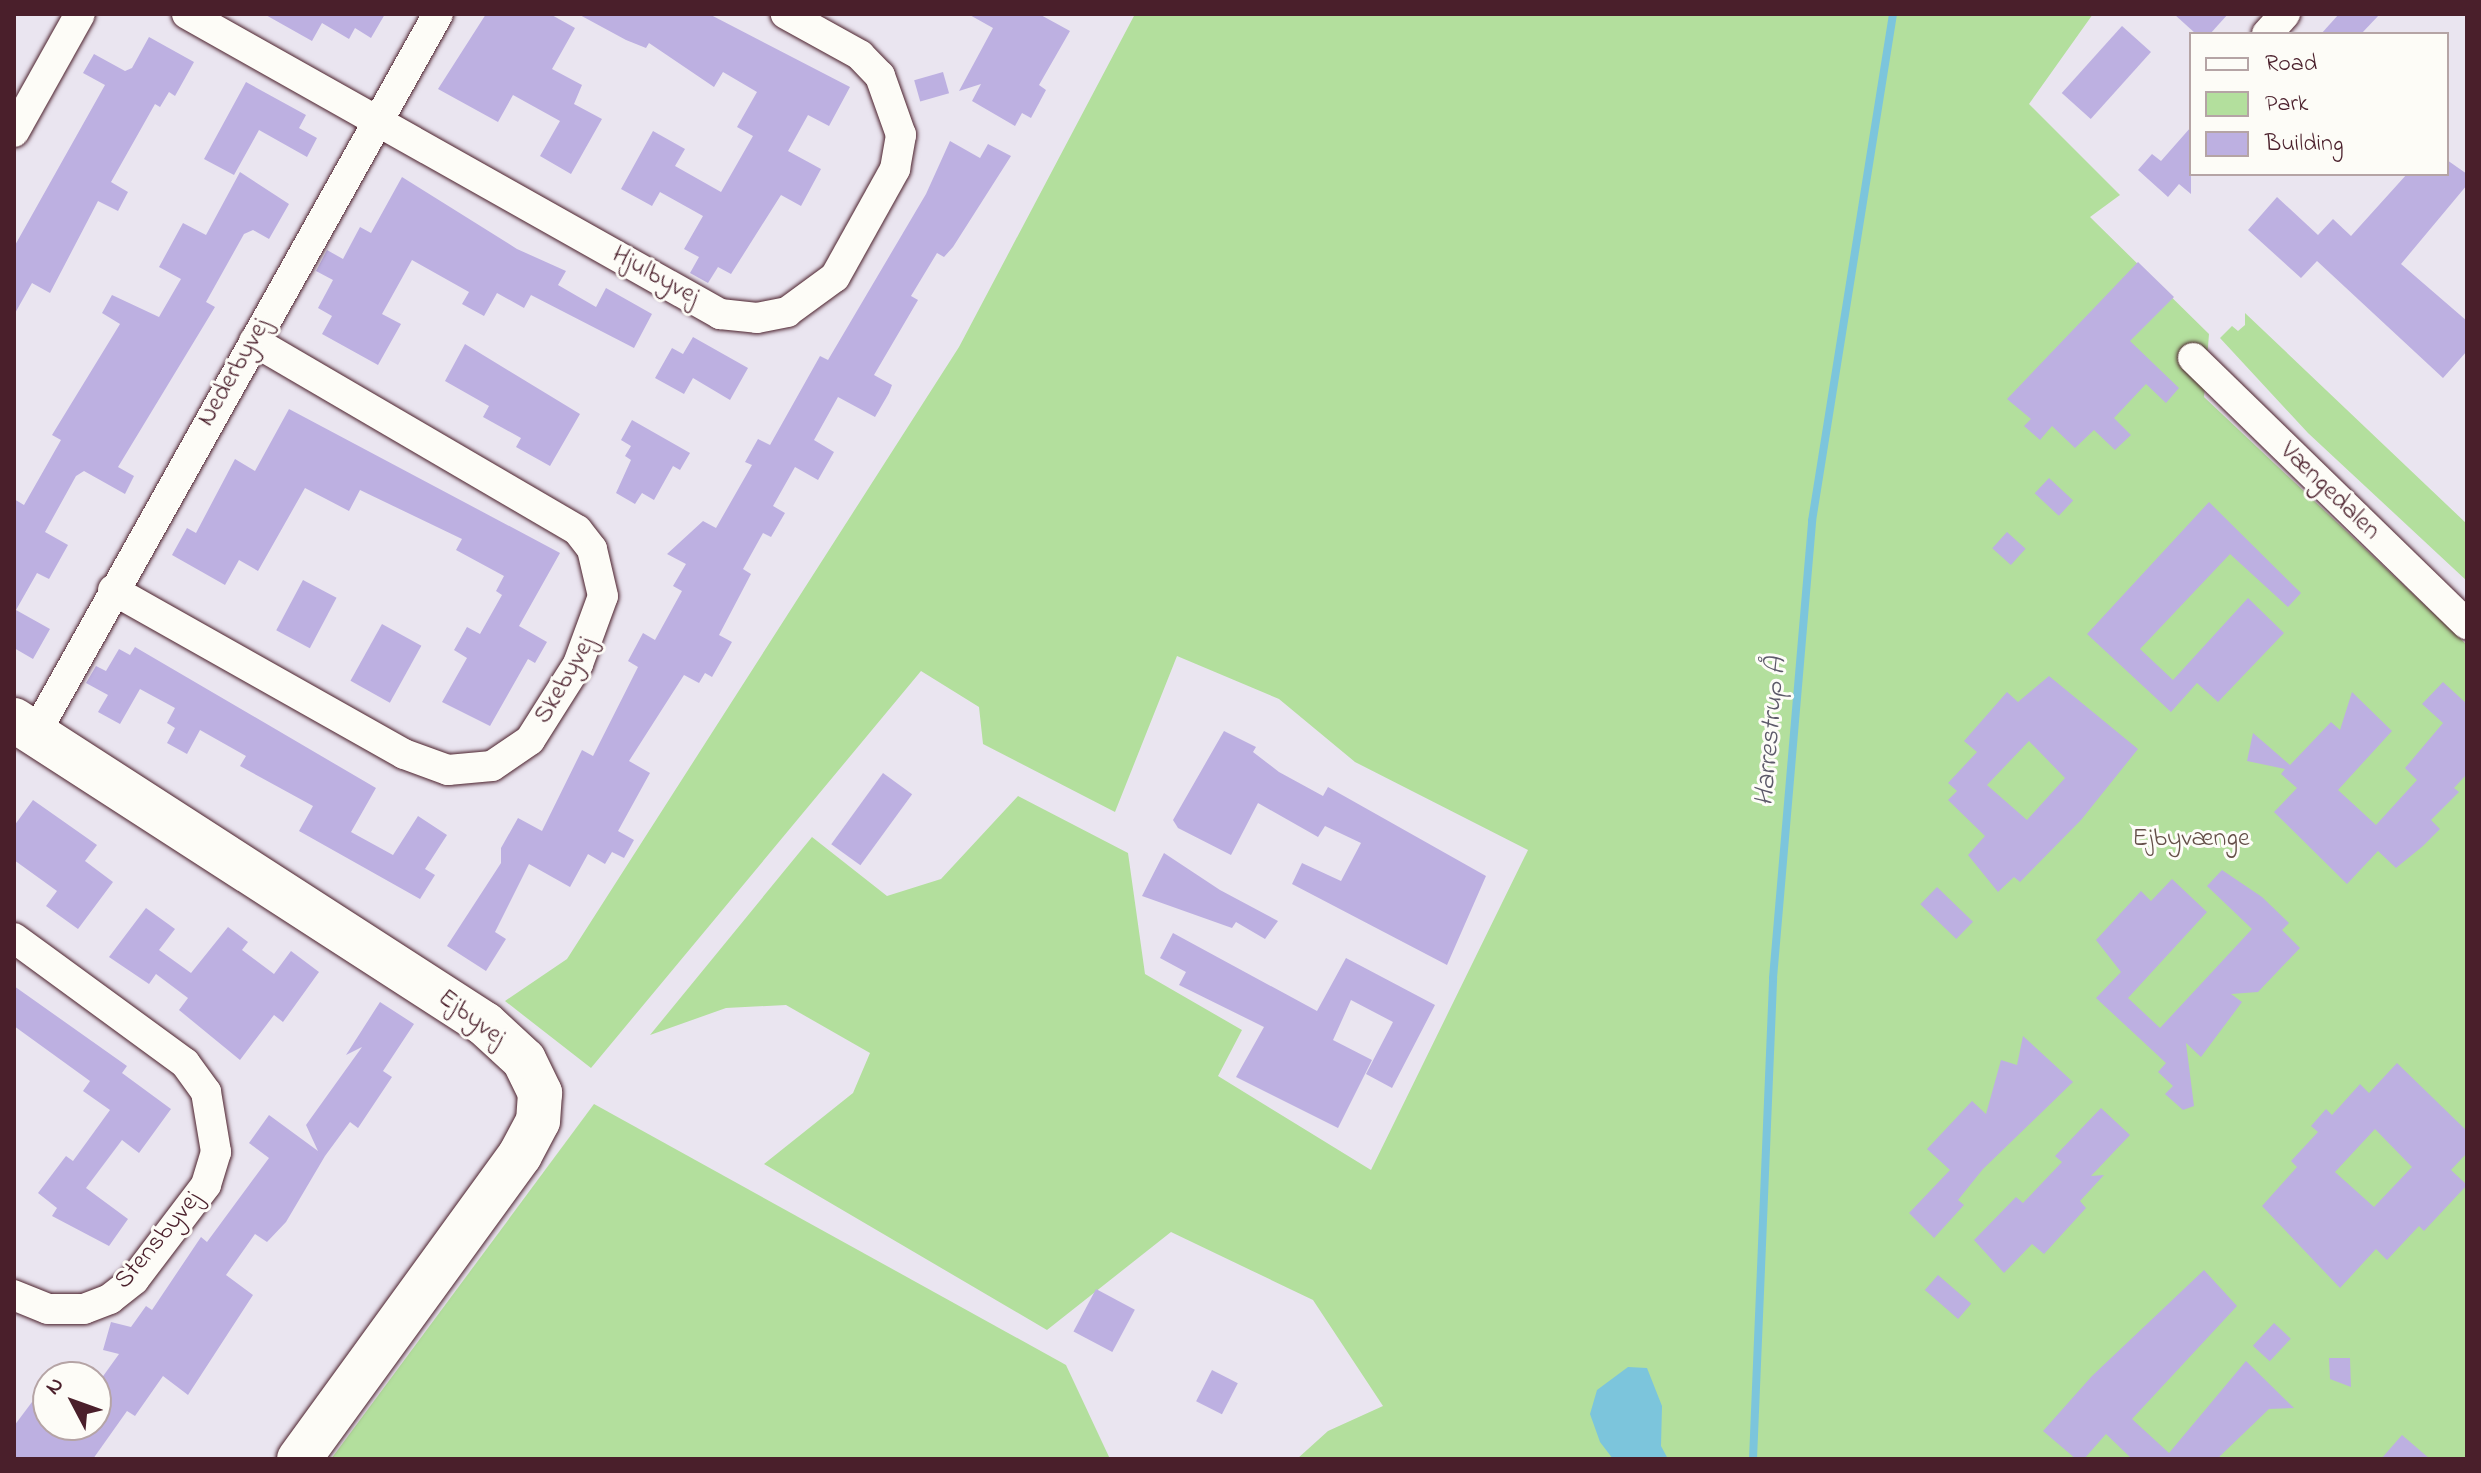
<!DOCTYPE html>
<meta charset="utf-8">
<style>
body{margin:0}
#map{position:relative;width:2481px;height:1473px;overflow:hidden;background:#eae5f0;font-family:"Indie Flower",sans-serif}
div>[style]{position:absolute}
.green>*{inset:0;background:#b3df9d}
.water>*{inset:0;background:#7cc5dc}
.stream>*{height:8px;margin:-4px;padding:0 4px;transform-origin:4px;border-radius:4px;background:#7cc5dc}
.building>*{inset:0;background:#bdb0e1;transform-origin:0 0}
.roads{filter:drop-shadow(0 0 2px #4a1f2b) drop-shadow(0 0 2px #4a1f2b)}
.street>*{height:30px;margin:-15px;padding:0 15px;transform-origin:15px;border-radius:15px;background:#fdfcf7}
.secondary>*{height:44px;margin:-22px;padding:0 22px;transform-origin:22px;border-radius:22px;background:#fdfcf7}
span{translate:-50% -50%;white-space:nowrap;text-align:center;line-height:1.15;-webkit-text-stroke:6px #fdfcf7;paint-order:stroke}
.street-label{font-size:26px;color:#4a1f2b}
.park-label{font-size:26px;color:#644f48}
.water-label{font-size:28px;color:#5c5969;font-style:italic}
.frame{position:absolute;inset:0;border:16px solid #4a1f2b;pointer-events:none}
.legend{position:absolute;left:2189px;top:32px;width:260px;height:144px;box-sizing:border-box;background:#fdfcf7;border:2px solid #b5a4a5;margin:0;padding:10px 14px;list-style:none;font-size:24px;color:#4a1f2b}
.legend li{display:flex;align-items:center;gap:16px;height:40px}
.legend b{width:40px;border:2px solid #b5a4a5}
.north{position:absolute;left:32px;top:1361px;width:80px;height:80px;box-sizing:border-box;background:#fdfcf7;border:2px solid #b5a4a5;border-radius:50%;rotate:311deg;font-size:22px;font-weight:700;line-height:32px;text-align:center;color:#4a1f2b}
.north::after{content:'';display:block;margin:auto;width:28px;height:36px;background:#4a1f2b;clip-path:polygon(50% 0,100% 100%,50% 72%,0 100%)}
</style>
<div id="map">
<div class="green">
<i style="clip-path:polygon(1135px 14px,2093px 14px,2029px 104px,2120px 195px,2090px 217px,2209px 334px,2204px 397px,2467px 645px,2467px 1459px,1297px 1459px,1328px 1431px,1383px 1406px,1313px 1300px,1171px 1232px,1047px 1330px,764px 1164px,853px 1093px,870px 1053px,786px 1005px,726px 1008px,650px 1035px,812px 837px,887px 896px,941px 879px,1018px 796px,1128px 853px,1145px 974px,1242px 1030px,1218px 1076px,1371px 1170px,1528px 850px,1355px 762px,1279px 699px,1177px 656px,1115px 812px,983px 744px,979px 707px,921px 671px,591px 1068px,505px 1001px,567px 959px,959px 347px)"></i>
<i style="clip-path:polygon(2245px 313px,2467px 524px,2467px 581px,2308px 433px,2220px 338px,2232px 326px,2238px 331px,2245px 325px)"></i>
<i style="clip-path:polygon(594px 1104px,1066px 1365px,1110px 1459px,331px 1459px)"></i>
</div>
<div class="water">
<i style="clip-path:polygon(1628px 1367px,1647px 1368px,1662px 1406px,1661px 1446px,1668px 1459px,1613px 1459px,1600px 1442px,1590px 1414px,1597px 1390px)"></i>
</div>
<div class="stream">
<i style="left:1753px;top:1459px;width:481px;rotate:-87.6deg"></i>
<i style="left:1773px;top:978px;width:459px;rotate:-85.1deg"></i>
<i style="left:1812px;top:521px;width:513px;rotate:-80.92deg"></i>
</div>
<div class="building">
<i style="clip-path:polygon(264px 14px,385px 14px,371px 38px,355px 28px,349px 39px,322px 23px,312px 41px)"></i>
<i style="clip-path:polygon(486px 14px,550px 14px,575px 28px,552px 69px,582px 85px,574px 104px,602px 119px,571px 174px,540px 156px,560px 121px,513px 95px,498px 122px,438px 89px)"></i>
<i style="clip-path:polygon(578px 14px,709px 14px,850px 87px,829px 126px,808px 115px,788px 151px,821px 169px,801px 206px,781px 195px,731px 274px,718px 267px,708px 283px,690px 273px,699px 257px,684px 249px,703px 216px,660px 192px,652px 206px,621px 189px,653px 131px,685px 149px,675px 166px,721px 192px,753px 136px,737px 127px,757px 92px,723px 72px,714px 87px,649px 43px,646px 48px,626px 40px)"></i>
<i style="clip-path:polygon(968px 14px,1039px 14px,1070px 31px,1039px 85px,1046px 90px,1031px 118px,1022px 113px,1015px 126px,972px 101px,981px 84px,959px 91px,993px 28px)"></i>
<i style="clip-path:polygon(2174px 14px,2228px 14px,2210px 34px,2196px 34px)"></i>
<i style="clip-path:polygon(2339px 14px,2380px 14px,2361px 34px,2321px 34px)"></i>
<i style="left:2122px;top:26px;width:39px;height:90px;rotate:42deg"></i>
<i style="clip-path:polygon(149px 37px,194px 62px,175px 96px,169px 92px,160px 107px,155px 104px,111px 182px,128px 192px,118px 211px,98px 201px,50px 293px,32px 283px,14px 315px,14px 247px,105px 85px,83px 73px,94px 54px,125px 71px,132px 68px)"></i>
<i style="left:943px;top:72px;width:22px;height:30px;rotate:74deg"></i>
<i style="clip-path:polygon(246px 82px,306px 115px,299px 128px,317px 138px,307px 157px,259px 130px,234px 175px,204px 159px)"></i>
<i style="clip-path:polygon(2191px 127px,2191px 194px,2179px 184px,2168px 197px,2138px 170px,2152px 154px,2161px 161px)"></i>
<i style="clip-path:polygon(950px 141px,980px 158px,988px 144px,1011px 156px,953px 247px,944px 257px,937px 253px,911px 296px,918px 300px,874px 375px,892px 385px,889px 393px,875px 417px,838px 397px,814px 440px,834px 452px,818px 480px,795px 467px,773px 506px,785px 513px,771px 537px,763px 533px,743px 569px,751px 574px,719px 635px,732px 642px,712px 677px,705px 673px,699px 683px,684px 675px,629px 761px,650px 773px,618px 831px,634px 840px,624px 858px,612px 852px,605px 864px,588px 854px,570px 887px,529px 864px,495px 932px,506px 939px,486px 971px,447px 946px,501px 863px,501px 848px,518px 818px,542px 831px,582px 750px,593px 756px,638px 667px,628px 661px,643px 633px,655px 640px,682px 591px,673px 586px,686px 564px,667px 554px,703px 521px,716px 528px,752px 465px,745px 462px,758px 439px,770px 445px,820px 356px,828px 360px,926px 194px)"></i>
<i style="clip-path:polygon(2447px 160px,2467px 174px,2467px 185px,2401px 264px,2467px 321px,2467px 351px,2443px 378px,2317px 261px,2301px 278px,2248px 230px,2277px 197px,2318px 235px,2333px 219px,2351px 236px,2407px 174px,2447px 174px)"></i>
<i style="clip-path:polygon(240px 172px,289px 204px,269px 239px,253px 230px,244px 234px,206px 302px,215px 307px,118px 467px,134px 476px,125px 494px,84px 471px,76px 476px,45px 532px,68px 545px,49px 579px,37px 573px,16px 610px,50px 629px,33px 659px,14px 648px,14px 499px,24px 505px,61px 440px,52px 435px,120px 324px,102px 313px,112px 295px,159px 317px,181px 279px,159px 267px,183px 223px,206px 235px)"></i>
<i style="clip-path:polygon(402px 177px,517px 249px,566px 271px,558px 285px,596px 307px,606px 288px,652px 314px,634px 348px,531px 295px,524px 308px,497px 293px,484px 316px,462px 304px,469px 292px,412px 260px,382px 314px,401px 324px,378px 365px,322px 334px,332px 316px,318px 308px,333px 280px,316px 271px,327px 250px,343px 259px,360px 227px,371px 233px)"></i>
<i style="clip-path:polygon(2138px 262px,2174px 297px,2130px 341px,2179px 388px,2166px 403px,2146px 384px,2114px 418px,2131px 435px,2115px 450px,2094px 430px,2075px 448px,2052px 426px,2040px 440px,2024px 426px,2031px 419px,2007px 399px)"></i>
<i style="clip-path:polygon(693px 337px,748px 368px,730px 400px,693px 378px,684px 394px,655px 378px,672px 348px,683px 354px)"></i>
<i style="clip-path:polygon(465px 344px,580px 414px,550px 466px,516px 447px,521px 438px,483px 417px,489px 406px,445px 381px)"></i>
<i style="clip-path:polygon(289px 409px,560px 553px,519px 626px,547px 642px,535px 663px,528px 659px,490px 726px,442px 702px,467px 658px,454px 650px,467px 627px,480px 634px,502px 595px,496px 591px,504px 576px,456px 550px,462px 539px,360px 490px,349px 511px,305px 488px,258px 571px,239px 560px,225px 585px,172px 555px,187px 528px,196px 533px,235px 459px,255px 471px)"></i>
<i style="clip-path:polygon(632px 420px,690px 453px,680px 470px,673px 466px,654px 500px,642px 493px,635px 504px,616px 493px,631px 460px,625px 456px,631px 446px,621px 440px)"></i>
<i style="left:2049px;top:478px;width:33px;height:21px;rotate:43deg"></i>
<i style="clip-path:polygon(2209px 502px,2301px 593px,2288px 607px,2230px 554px,2140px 649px,2173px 680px,2248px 598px,2284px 633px,2218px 702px,2197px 683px,2171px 712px,2087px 634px)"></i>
<i style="left:2007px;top:532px;width:25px;height:22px;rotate:42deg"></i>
<i style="left:303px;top:580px;width:38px;height:57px;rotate:28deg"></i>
<i style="left:382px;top:624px;width:45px;height:65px;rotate:29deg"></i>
<i style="clip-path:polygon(135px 647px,376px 788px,351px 832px,393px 855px,418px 816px,447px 835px,425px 869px,435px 875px,420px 899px,299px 831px,313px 806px,240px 766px,246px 756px,200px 730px,187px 754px,167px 743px,175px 728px,167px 723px,175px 708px,140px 689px,120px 724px,98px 712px,108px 695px,86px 683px,96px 666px,106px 671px,119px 649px,130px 655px)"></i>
<i style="clip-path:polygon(evenodd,2049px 676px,2138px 749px,2081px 820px,2020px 882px,2014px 877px,1998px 892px,1968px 855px,1985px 836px,1948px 800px,1957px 791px,1948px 783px,1977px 752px,1964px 741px,2007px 692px,2018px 702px,2049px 676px,2029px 741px,2065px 778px,2027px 820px,1987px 785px,2029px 741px)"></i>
<i style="clip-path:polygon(2443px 682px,2467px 704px,2467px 774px,2454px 788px,2459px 792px,2431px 820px,2440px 829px,2423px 846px,2396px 868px,2378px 851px,2347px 884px,2274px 812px,2297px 788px,2281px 774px,2285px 769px,2247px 761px,2253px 733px,2290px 765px,2331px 722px,2340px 730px,2352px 692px,2392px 731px,2338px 790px,2376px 825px,2417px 780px,2405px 768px,2443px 723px,2422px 704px)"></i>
<i style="clip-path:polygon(1224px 731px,1256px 747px,1253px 752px,1279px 772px,1323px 796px,1328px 787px,1486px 876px,1447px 965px,1292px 884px,1302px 863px,1341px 881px,1361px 843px,1325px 826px,1318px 837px,1258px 803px,1231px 855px,1178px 828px,1173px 820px)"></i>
<i style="left:883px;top:773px;width:36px;height:88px;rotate:36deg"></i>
<i style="clip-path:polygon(33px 800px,97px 845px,85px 861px,113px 882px,78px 929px,46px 906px,57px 891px,14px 860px,14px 826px)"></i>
<i style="clip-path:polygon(1164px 853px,1220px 890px,1278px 921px,1265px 939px,1236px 922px,1232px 928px,1142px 896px)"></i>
<i style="clip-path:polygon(2222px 870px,2262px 897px,2289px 923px,2282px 930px,2300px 948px,2258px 992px,2231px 994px,2242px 1002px,2201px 1057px,2186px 1043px,2194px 1106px,2183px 1110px,2165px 1094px,2173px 1086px,2158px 1072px,2166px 1063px,2096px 998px,2121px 972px,2096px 940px,2141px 891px,2151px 901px,2172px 879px,2207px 912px,2128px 998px,2160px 1028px,2252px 929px,2207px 886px)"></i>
<i style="left:1937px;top:887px;width:50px;height:24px;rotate:44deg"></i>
<i style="clip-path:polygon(146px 908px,175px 929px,159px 950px,191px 973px,228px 927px,248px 942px,242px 950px,274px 974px,291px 951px,319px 972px,283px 1022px,274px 1015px,240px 1060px,179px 1010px,188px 998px,156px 974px,149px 984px,109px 957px)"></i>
<i style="clip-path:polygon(1173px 933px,1317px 1011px,1346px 958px,1435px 1005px,1392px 1088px,1366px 1074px,1393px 1022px,1351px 1000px,1333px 1040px,1372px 1060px,1338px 1128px,1236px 1077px,1264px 1027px,1179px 985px,1186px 972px,1160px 958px)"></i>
<i style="clip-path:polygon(14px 986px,127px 1066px,122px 1073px,171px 1109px,139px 1153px,122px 1140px,86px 1188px,128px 1219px,109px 1246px,52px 1216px,57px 1208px,38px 1193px,66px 1156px,73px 1161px,110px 1110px,83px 1091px,90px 1081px,14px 1026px)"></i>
<i style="clip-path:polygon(380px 1002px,414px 1024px,383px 1071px,392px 1077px,358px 1128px,350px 1122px,325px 1156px,286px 1222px,267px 1242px,255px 1234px,226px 1275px,253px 1295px,188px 1395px,163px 1376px,135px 1416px,127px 1411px,93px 1459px,14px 1459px,14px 1426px,32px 1402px,48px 1414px,48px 1425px,96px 1425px,96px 1386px,119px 1354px,103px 1350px,111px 1322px,131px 1327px,146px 1306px,152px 1310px,201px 1237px,207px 1242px,269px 1158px,249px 1143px,269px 1115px,318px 1151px,306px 1125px,362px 1047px,346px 1055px)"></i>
<i style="clip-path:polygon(2023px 1036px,2073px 1082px,1983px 1169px,1958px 1200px,1964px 1205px,1934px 1238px,1909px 1213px,1950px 1170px,1927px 1149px,1972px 1101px,1986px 1114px,2001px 1060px,2017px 1065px)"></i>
<i style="clip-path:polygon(evenodd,2397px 1063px,2467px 1131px,2467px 1153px,2451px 1170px,2467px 1185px,2424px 1231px,2419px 1226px,2387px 1260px,2376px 1249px,2340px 1288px,2262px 1206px,2297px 1167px,2291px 1161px,2318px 1132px,2311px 1126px,2326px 1109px,2332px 1115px,2360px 1084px,2369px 1093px,2397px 1063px,2375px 1129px,2412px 1167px,2374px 1207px,2335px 1172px,2375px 1129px)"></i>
<i style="clip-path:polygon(2101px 1108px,2130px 1135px,2091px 1176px,2104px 1175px,2080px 1201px,2086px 1208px,2044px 1254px,2032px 1244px,2004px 1273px,1974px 1240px,2016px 1197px,2023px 1203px,2062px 1162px,2055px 1156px)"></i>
<i style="clip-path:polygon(2204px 1270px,2237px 1306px,2132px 1419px,2169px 1453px,2246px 1361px,2294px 1408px,2269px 1409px,2217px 1459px,2132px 1459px,2106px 1434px,2084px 1459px,2076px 1459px,2043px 1431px,2092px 1376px)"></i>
<i style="left:1938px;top:1275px;width:44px;height:20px;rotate:41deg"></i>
<i style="left:1096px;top:1289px;width:44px;height:48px;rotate:28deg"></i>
<i style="left:2274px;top:1323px;width:23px;height:31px;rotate:43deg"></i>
<i style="clip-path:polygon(2329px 1358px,2350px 1358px,2351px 1387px,2330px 1379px)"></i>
<i style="left:1212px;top:1370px;width:29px;height:35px;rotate:27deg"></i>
<i style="clip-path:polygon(2402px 1435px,2430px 1459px,2381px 1459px)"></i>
</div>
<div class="roads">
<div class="street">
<i style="left:187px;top:14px;width:612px;rotate:29.37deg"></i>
<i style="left:720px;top:314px;width:37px;rotate:6deg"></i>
<i style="left:757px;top:318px;width:31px;rotate:-11deg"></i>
<i style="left:787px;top:312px;width:59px;rotate:-36.1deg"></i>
<i style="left:835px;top:277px;width:124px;rotate:-60.9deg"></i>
<i style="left:895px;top:169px;width:35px;rotate:-80deg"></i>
<i style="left:901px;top:135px;width:63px;rotate:-109.6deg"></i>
<i style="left:880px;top:76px;width:29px;rotate:-134deg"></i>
<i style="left:860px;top:55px;width:85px;rotate:-151deg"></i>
<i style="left:2267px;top:34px;width:27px;rotate:-48deg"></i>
<i style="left:14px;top:132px;width:135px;rotate:-60.8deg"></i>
<i style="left:2193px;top:358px;width:382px;rotate:44.2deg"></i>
<i style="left:113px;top:590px;width:334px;rotate:29.4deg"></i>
<i style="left:404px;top:754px;width:47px;rotate:20deg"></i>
<i style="left:448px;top:770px;width:44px;rotate:-5.2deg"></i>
<i style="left:492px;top:766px;width:46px;rotate:-34.4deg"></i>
<i style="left:530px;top:740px;width:90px;rotate:-57.7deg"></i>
<i style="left:578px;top:664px;width:72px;rotate:-69.8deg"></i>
<i style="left:603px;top:596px;width:48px;rotate:-103.2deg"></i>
<i style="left:592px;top:549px;width:24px;rotate:-128deg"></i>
<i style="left:577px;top:530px;width:374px;rotate:-149.7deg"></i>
<i style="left:35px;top:734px;width:825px;rotate:-60.76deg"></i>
<i style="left:14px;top:938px;width:212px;rotate:36.2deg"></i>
<i style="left:185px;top:1063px;width:36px;rotate:54deg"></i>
<i style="left:206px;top:1092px;width:61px;rotate:80.5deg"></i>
<i style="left:216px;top:1152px;width:34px;rotate:107deg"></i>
<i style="left:206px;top:1185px;width:119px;rotate:127.2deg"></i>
<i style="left:134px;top:1280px;width:31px;rotate:142deg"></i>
<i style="left:110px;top:1299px;width:28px;rotate:159deg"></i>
<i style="left:84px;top:1309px;width:36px;rotate:180deg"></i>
<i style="left:48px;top:1309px;width:37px;rotate:-158deg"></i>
</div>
<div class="secondary">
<i style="left:14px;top:720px;width:561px;rotate:32.84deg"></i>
<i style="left:485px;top:1024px;width:53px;rotate:42.7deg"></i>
<i style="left:524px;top:1060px;width:37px;rotate:64deg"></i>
<i style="left:540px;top:1093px;width:28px;rotate:94deg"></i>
<i style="left:538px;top:1121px;width:38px;rotate:118deg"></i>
<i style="left:520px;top:1155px;width:376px;rotate:126deg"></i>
</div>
</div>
<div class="street-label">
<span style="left:655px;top:277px;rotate:29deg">Hjulbyvej</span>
<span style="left:235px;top:373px;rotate:-60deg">Nederbyvej</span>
<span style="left:2329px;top:492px;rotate:44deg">Vængedalen</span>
<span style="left:566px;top:681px;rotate:-60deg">Skebyvej</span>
<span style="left:471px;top:1019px;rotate:37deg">Ejbyvej</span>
<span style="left:159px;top:1241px;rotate:-50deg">Stensbyvej</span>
</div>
<div class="park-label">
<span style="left:2191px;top:840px">Ejbyvænge</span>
</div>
<div class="water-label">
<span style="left:1772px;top:732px;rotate:-85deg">Harrestrup Å</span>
</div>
<div class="frame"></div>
<ul class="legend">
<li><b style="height:10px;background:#fdfcf7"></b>Road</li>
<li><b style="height:22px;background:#b3df9d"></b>Park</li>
<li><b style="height:22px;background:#bdb0e1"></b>Building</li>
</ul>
<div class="north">N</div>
</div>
